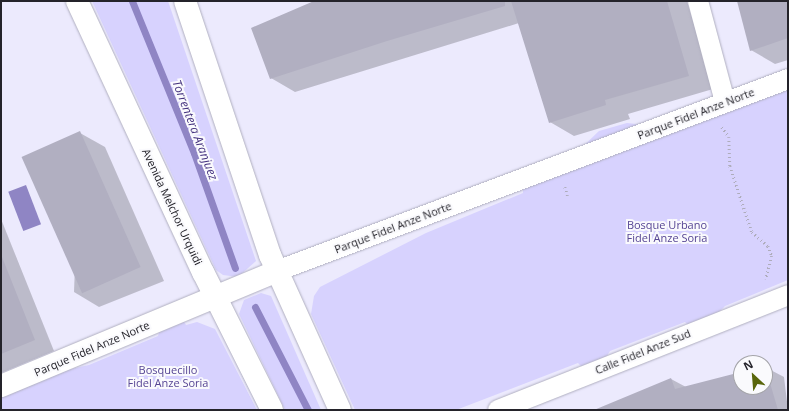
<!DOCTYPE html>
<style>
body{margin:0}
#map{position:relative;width:789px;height:411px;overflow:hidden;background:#eceafd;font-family:"Open Sans",sans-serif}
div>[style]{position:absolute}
.green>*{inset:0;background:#d7d2fe}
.water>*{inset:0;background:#8f85c4;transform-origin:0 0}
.shadow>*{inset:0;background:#0003}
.stream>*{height:7px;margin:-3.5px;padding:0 3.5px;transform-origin:3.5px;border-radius:3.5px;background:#8f85c4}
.building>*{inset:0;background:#b1afc1;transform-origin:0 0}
.path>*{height:2.5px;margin-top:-1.25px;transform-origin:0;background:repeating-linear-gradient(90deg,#aeacbb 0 1px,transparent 0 4px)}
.roads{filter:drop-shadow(0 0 1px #b0afc0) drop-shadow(0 0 1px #b0afc0)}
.street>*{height:20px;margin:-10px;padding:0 10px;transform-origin:10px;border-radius:10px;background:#fff}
.secondary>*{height:22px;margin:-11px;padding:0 11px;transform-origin:11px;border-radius:11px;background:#fff}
span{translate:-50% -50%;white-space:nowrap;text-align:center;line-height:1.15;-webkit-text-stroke:4px #fafafd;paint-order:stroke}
.street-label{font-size:11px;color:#24232a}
.park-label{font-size:11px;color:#564594}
.water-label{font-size:12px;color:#44327e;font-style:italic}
.frame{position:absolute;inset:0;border:2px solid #24232a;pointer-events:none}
.north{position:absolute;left:733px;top:355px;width:40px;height:40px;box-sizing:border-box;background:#fafafd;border:1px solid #a4a4a9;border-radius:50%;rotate:334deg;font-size:11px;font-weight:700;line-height:16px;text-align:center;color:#24232a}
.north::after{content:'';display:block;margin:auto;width:14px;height:18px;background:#59660c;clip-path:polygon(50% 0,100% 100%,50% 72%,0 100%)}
</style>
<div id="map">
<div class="green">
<i style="clip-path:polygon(92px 1px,168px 1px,256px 261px,238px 277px,223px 275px,216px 270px)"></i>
<i style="clip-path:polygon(788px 84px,788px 280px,725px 306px,710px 321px,690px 327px,685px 322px,610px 351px,605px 359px,593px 365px,581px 366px,578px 363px,456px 410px,355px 410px,311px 314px,314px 296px,320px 287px,426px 233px,523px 193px,523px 185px,577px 152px,599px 131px,627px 123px,645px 125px,654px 138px,658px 139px)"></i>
<i style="clip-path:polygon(261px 293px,271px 296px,321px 410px,285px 410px,239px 314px,244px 300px)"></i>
<i style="clip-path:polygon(183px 320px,186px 325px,197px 322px,215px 329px,257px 410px,1px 410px,1px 384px,89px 365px,158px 336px,161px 325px)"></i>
</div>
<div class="water">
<i style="left:26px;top:185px;width:42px;height:19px;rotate:69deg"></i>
</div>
<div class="shadow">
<i style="clip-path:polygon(315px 1px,687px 1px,713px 89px,628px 114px,630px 119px,574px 136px,550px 122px,519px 23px,295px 92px,271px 78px)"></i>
<i style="clip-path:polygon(738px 1px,788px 1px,788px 60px,775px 64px,751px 50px)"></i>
<i style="clip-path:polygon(80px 133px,105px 147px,164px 281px,99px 307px,74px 292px)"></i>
<i style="clip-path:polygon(1px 219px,54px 351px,1px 373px)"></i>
<i style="clip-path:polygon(765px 367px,784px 377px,788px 410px,598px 410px,671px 379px,686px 387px,741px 373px,741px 387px,765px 387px)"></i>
</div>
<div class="stream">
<i style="left:132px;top:1px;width:164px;rotate:67.8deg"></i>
<i style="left:194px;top:153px;width:122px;rotate:70.4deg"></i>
<i style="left:255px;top:307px;width:116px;rotate:62.8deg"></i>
</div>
<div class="building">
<i style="clip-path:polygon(314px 1px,505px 1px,505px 6px,387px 41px,270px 79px,251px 28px)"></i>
<i style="clip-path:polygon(511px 1px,667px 1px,689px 76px,605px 100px,606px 105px,549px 123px)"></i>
<i style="clip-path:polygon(737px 1px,788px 1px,788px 38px,750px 51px)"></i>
<i style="left:80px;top:131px;width:149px;height:64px;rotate:66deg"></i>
<i style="clip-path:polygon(2px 257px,35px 340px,1px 354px,1px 258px)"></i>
<i style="clip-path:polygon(765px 366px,778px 410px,594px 410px,671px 378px,675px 389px,741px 372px,741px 387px,765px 387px)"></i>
</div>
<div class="path">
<i style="left:722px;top:127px;width:12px;rotate:55deg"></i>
<i style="left:729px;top:137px;width:29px;rotate:88deg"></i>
<i style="left:730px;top:166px;width:70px;rotate:71.6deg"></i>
<i style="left:752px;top:232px;width:21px;rotate:41deg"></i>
<i style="left:768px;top:246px;width:11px;rotate:68deg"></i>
<i style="left:772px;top:256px;width:24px;rotate:105deg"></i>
<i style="left:565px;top:187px;width:9px;rotate:72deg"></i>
</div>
<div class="roads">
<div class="street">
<i style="left:698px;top:1px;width:105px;rotate:75deg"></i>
<i style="left:277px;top:271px;width:546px;rotate:-20.59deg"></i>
<i style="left:498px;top:410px;width:312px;rotate:-21.6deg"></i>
</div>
<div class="secondary">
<i style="left:77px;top:1px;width:299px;rotate:65.1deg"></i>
<i style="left:203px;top:272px;width:154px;rotate:63.4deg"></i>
<i style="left:185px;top:1px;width:268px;rotate:71.5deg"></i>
<i style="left:270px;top:255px;width:170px;rotate:65.7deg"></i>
<i style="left:1px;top:386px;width:299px;rotate:-22.6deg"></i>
</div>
</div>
<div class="street-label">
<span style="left:696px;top:114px;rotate:-21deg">Parque Fidel Anze Norte</span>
<span style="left:172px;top:207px;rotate:65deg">Avenida Melchor Urquidi</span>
<span style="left:393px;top:228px;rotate:-21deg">Parque Fidel Anze Norte</span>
<span style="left:92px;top:349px;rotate:-23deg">Parque Fidel Anze Norte</span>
<span style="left:643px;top:352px;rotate:-22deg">Calle Fidel Anze Sud</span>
</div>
<div class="park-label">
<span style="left:667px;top:232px">Bosque Urbano<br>Fidel Anze Soria</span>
<span style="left:168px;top:377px">Bosquecillo<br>Fidel Anze Soria</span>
</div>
<div class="water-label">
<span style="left:195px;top:130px;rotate:69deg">Torrentera Aranjuez</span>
</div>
<div class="frame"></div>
<div class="north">N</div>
</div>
